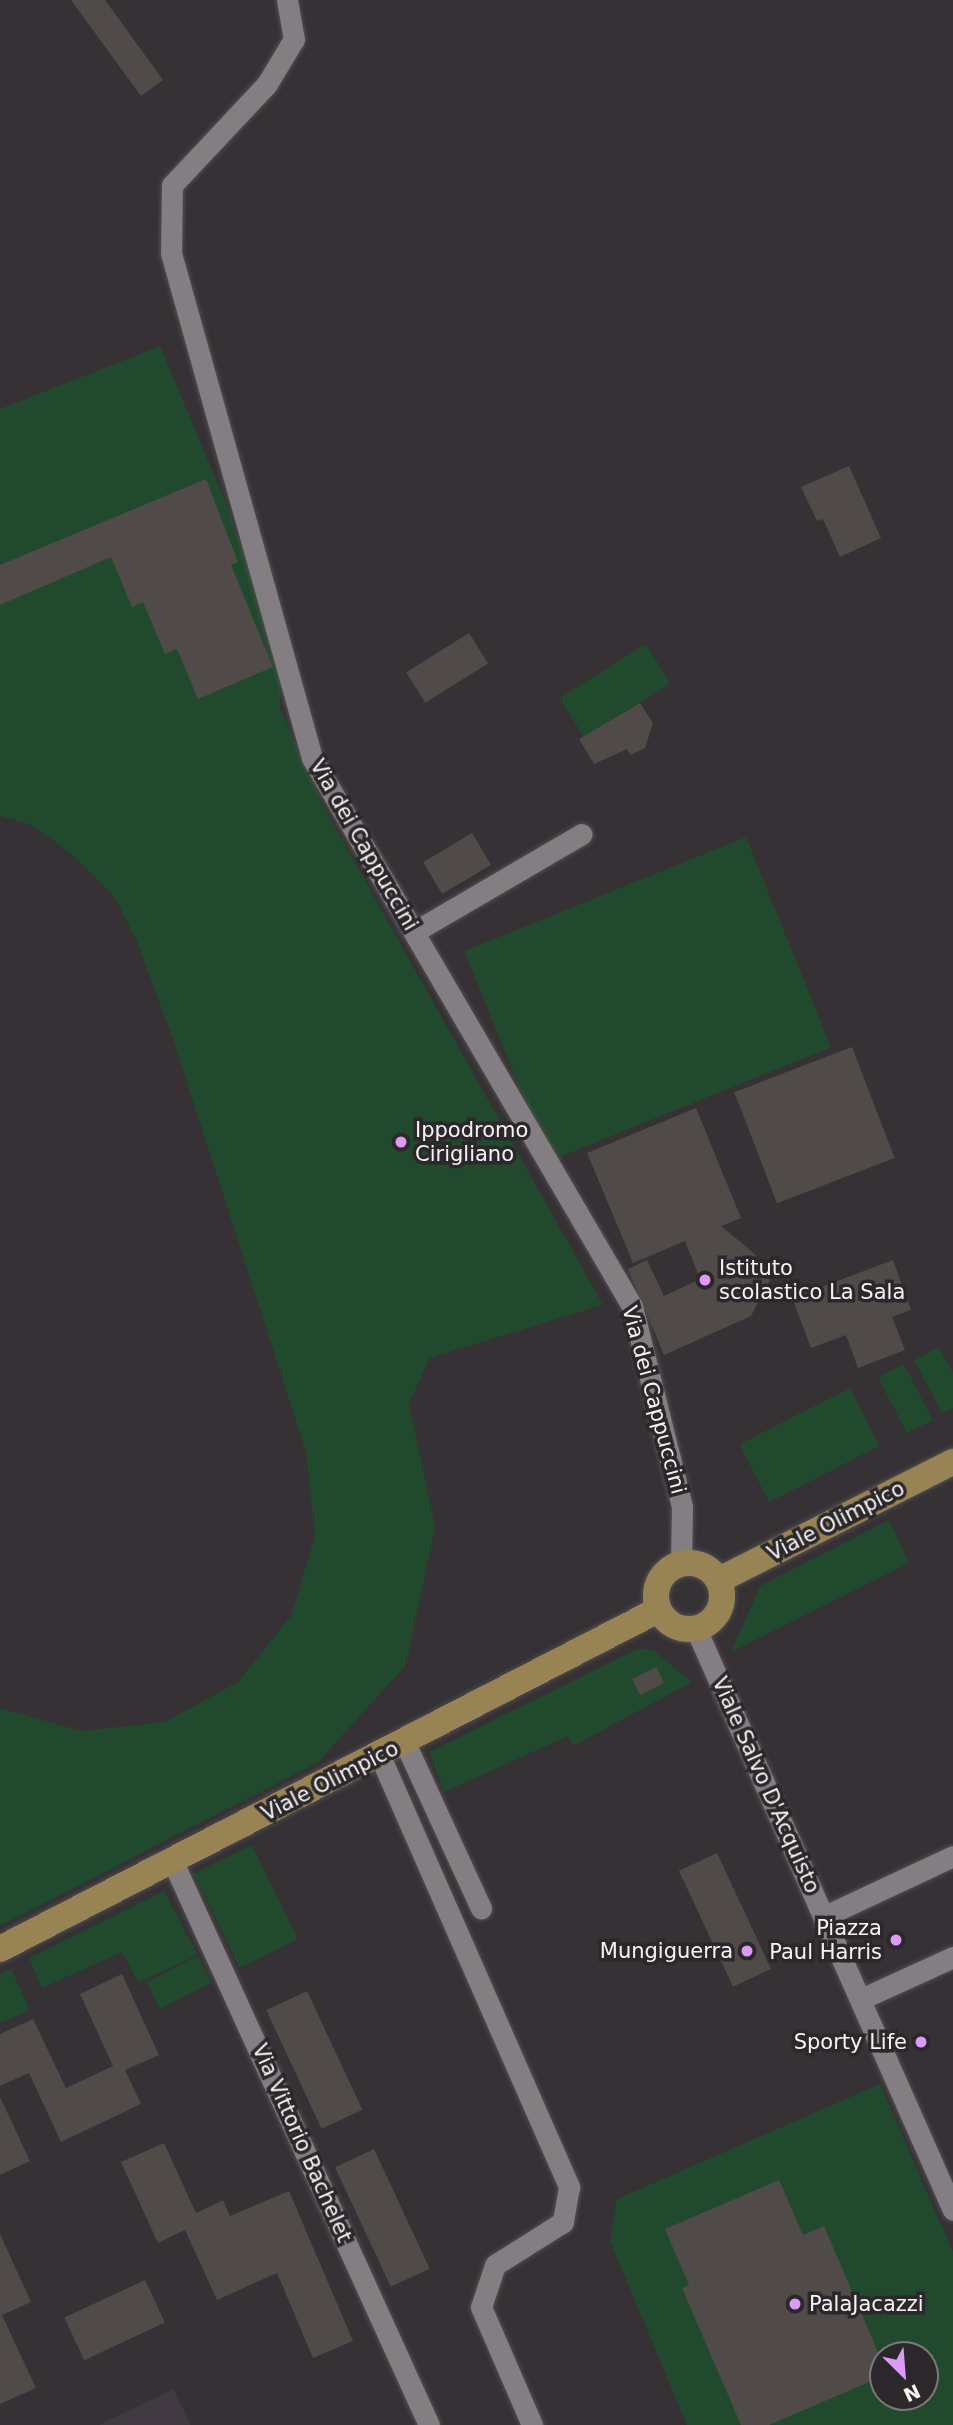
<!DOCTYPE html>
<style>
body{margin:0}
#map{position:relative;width:953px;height:2425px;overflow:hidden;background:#353135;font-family:"DejaVu Sans",sans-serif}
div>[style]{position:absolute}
.built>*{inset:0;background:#413941}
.green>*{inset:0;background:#21492d;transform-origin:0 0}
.building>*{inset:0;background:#504a49;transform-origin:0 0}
.roads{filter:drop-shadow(0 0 2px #514d50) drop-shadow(0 0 2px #514d50)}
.minor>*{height:21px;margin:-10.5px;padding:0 10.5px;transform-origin:10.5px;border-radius:10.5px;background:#827e82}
.major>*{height:26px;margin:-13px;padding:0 13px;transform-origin:13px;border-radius:13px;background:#988354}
.major>.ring{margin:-13px;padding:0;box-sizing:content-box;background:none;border:26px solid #988354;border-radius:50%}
.dots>*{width:19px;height:19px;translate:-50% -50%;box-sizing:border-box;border:4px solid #2b272b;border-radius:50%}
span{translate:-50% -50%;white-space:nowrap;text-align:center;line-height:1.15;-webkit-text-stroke:7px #2b272b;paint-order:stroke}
.street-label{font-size:21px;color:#f6f3f5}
.poi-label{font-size:21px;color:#f6f3f5}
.left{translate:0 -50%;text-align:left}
.right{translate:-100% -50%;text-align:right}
.north{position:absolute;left:869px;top:2341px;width:70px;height:70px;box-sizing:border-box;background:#2b272b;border:2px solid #7c797c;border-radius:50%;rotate:155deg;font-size:19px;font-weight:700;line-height:28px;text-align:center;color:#f6f3f5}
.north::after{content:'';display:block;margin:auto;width:24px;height:32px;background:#da9af6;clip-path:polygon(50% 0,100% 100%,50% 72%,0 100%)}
</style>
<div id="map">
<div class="built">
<i style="clip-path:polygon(173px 2389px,191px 2425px,99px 2425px)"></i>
</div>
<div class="green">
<i style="clip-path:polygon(160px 346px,228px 508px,281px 666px,280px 708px,320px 800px,603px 1305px,430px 1358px,409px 1404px,435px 1527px,406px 1665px,317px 1763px,0 1926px,0 1708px,81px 1731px,165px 1722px,238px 1682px,291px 1616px,315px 1536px,306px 1452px,173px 1039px,138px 944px,114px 896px,69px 852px,32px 825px,0 816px,0 409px)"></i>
<i style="left:646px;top:644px;width:46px;height:102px;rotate:58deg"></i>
<i style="left:746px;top:837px;width:227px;height:304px;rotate:68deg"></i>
<i style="clip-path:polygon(939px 1347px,953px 1373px,953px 1408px,942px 1413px,914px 1360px)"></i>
<i style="left:904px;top:1364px;width:63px;height:29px;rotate:63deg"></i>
<i style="left:850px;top:1388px;width:65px;height:124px;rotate:63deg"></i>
<i style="clip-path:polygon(889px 1520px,909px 1563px,731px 1652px,760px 1586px)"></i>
<i style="clip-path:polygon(638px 1649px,653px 1650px,692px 1682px,573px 1746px,568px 1736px,444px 1792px,429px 1752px)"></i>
<i style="left:252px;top:1845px;width:105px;height:65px;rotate:64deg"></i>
<i style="clip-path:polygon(164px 1891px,198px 1955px,138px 1982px,122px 1952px,42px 1988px,29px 1958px)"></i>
<i style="left:198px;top:1956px;width:30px;height:58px;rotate:63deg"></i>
<i style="clip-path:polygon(11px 1969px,30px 2010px,0 2023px,0 1974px)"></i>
<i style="clip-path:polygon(evenodd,880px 2084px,953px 2252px,953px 2425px,687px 2425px,610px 2241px,617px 2199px,880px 2084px,883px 2355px,925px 2355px,925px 2397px,883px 2397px,883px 2355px)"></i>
</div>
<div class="building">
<i style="clip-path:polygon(71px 0,105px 0,163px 80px,141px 96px)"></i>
<i style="clip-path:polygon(849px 466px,881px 538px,840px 557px,823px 519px,817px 521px,801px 487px)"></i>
<i style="clip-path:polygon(206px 479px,238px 562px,231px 565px,273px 667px,198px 699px,177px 649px,165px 654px,143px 602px,132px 607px,111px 557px,0 605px,0 565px)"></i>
<i style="left:469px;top:633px;width:36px;height:74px;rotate:58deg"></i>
<i style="clip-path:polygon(640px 703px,653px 723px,645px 748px,630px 755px,627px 749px,594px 764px,579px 739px)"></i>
<i style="left:472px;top:833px;width:37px;height:57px;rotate:59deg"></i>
<i style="left:852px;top:1047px;width:119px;height:126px;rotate:69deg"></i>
<i style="clip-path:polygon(696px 1108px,741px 1218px,721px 1226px,756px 1255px,770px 1280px,751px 1316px,664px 1355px,628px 1269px,647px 1260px,664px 1296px,700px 1279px,685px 1241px,633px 1263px,587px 1153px)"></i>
<i style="clip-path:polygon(893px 1260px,911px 1310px,892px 1317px,905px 1350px,858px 1368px,846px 1335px,811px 1348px,792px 1298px)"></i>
<i style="left:656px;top:1667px;width:18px;height:27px;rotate:63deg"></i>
<i style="left:717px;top:1853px;width:128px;height:42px;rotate:65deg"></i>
<i style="clip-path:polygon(122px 1974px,159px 2055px,125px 2070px,141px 2104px,61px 2142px,29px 2073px,0 2086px,0 2034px,33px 2019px,66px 2088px,113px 2066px,80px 1994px)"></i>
<i style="left:307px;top:1991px;width:131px;height:45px;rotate:65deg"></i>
<i style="clip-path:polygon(0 2097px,30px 2161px,0 2175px)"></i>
<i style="clip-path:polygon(164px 2143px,196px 2213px,223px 2200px,230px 2216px,289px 2191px,353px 2341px,313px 2358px,277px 2273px,217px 2300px,185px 2230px,158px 2243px,121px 2162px)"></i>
<i style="left:374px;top:2149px;width:132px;height:43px;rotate:65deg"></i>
<i style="clip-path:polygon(779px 2180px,803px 2235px,824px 2226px,883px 2364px,883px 2376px,769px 2425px,741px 2425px,682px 2288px,689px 2285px,665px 2229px)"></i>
<i style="clip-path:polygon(0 2234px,31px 2302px,2px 2315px,36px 2388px,0 2404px)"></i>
<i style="left:145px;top:2280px;width:47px;height:89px;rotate:65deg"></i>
</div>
<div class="roads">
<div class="minor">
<i style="left:287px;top:0;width:40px;rotate:80deg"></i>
<i style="left:294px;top:39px;width:52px;rotate:121deg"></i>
<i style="left:267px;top:84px;width:139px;rotate:133.2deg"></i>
<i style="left:172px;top:185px;width:68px;rotate:90.8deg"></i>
<i style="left:171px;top:253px;width:524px;rotate:74.4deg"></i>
<i style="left:312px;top:758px;width:635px;rotate:59.72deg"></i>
<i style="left:632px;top:1306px;width:207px;rotate:76deg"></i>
<i style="left:682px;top:1507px;width:57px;rotate:91deg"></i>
<i style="left:414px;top:932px;width:194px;rotate:-30.3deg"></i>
<i style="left:696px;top:1629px;width:635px;rotate:66.14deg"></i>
<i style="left:405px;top:1743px;width:182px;rotate:65.3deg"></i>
<i style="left:380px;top:1756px;width:471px;rotate:66.3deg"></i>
<i style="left:569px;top:2187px;width:36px;rotate:100deg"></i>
<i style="left:563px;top:2222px;width:80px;rotate:147.7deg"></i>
<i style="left:495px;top:2265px;width:44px;rotate:108.4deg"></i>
<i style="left:481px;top:2307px;width:129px;rotate:66.6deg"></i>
<i style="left:173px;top:1862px;width:618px;rotate:65.55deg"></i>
<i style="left:825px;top:1916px;width:141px;rotate:-25.1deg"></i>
<i style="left:861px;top:1999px;width:101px;rotate:-24.5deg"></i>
</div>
<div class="major">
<i class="ring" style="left:656px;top:1563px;width:40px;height:40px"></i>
<i style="left:719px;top:1580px;width:262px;rotate:-26.8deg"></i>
<i style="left:0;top:1949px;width:740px;rotate:-27.26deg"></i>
</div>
</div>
<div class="dots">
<i style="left:401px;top:1142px;background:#da9af6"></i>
<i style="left:705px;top:1280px;background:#da9af6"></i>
<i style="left:896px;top:1940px;background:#da9af6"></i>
<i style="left:747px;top:1951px;background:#da9af6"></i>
<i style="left:921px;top:2042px;background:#da9af6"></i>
<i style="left:795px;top:2304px;background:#da9af6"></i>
</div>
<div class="street-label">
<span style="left:364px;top:845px;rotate:60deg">Via dei Cappuccini</span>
<span style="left:654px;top:1400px;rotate:75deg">Via dei Cappuccini</span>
<span style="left:836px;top:1521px;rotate:-27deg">Viale Olimpico</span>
<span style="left:330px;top:1781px;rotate:-27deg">Viale Olimpico</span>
<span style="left:766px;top:1785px;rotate:66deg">Viale Salvo D'Acquisto</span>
<span style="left:302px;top:2143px;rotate:66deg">Via Vittorio Bachelet</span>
</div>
<div class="poi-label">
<span class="left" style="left:415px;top:1142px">Ippodromo<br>Cirigliano</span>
<span class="left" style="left:719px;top:1280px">Istituto<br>scolastico La Sala</span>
<span class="right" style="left:882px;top:1940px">Piazza<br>Paul Harris</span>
<span class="right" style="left:733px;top:1951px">Mungiguerra</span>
<span class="right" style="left:907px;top:2042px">Sporty Life</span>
<span class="left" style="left:809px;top:2304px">PalaJacazzi</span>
</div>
<div class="north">N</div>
</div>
